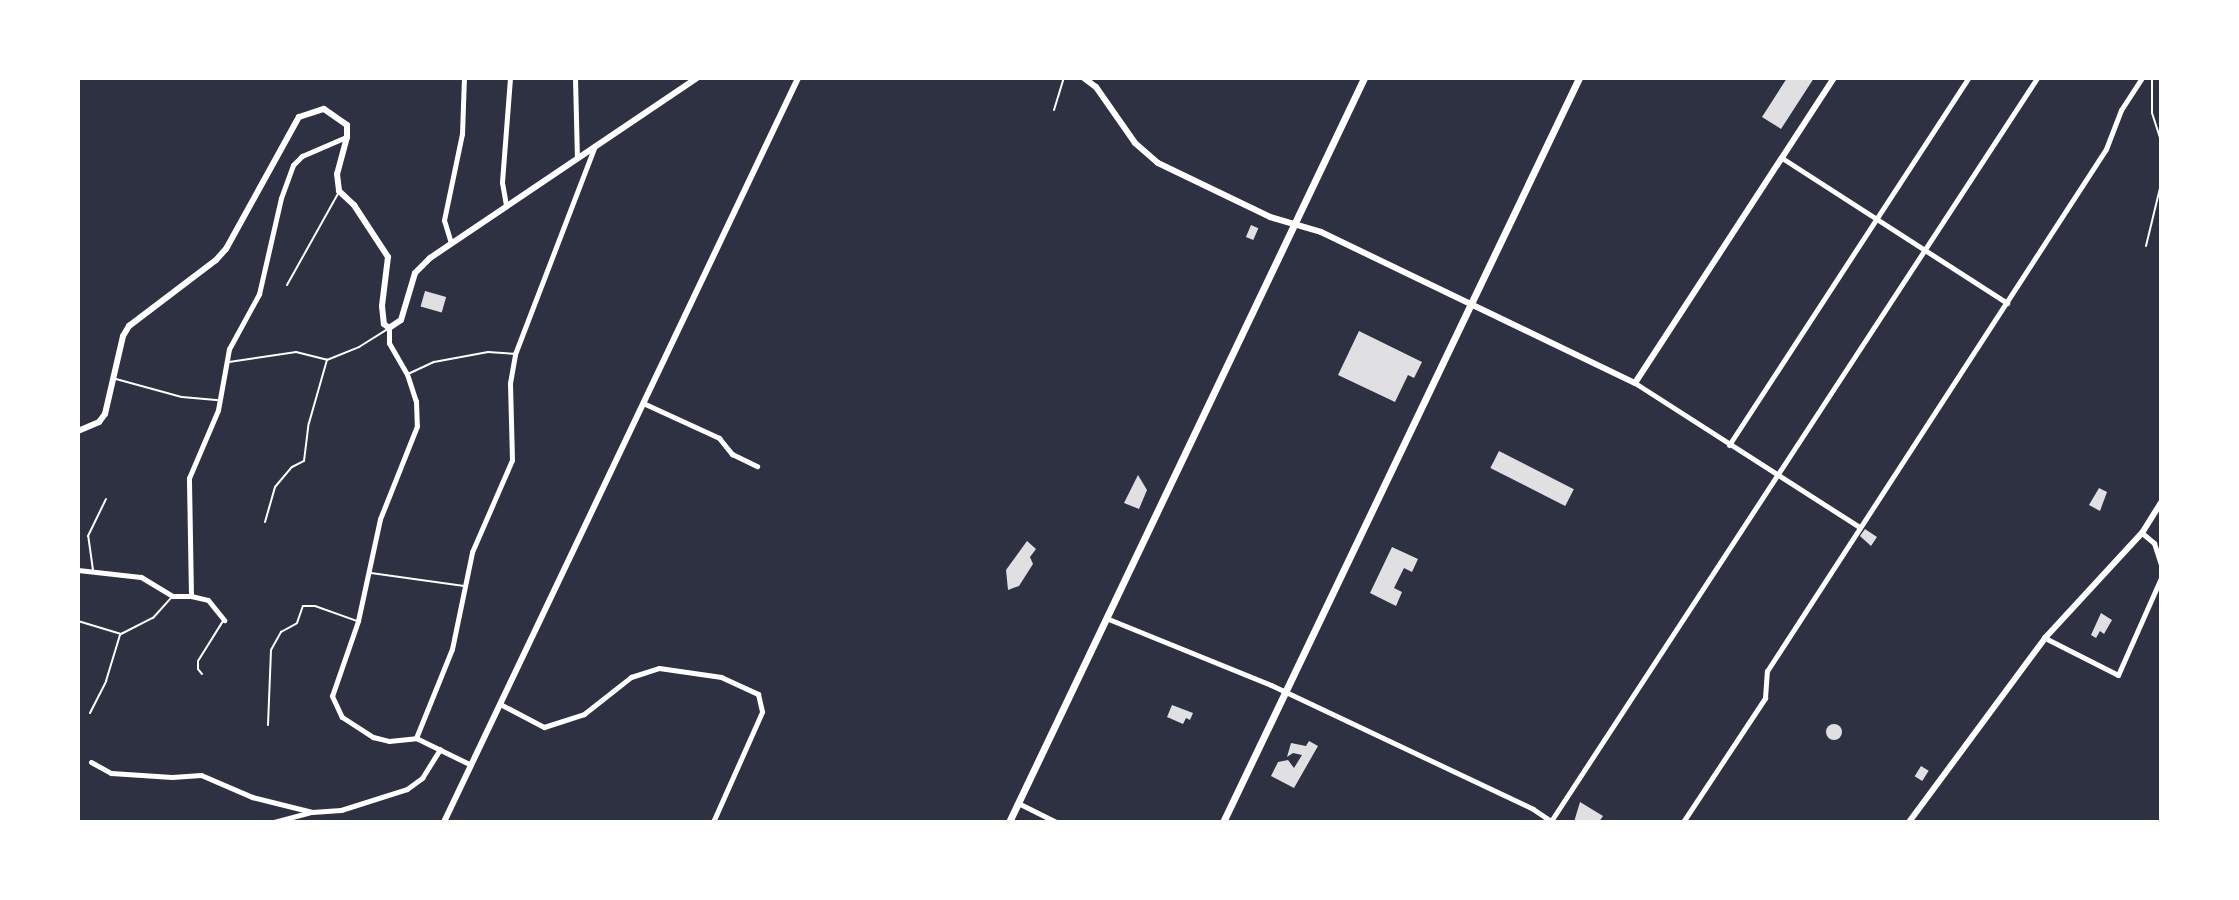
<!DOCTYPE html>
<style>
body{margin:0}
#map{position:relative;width:2239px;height:900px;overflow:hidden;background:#2d3142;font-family:Mulish,sans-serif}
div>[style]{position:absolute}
.building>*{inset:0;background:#e0e0e3;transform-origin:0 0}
.round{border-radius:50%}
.service>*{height:2px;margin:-1px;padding:0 1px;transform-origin:1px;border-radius:1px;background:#fff}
.minor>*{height:5px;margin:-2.5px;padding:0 2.5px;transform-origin:2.5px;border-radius:2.5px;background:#fff}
.secondary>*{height:6px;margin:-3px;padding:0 3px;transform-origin:3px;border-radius:3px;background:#fff}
.primary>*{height:7px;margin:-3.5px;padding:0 3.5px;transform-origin:3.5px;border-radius:3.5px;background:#fff}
span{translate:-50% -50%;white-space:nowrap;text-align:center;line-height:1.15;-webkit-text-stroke:6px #fff;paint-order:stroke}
.frame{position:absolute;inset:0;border:80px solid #fff;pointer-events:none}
</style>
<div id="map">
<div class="building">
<i style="clip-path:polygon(1787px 78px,1814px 78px,1781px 129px,1762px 117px)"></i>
<i style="left:1251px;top:225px;width:8px;height:13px;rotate:23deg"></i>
<i style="left:425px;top:291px;width:22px;height:16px;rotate:16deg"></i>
<i style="clip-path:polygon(1359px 331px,1422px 362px,1414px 378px,1408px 375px,1395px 402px,1338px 375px)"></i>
<i style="left:1499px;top:451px;width:84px;height:19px;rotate:27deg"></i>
<i style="clip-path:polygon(1138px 475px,1147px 490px,1139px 509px,1124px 503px)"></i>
<i style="clip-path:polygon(2099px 488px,2107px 492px,2100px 511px,2089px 505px)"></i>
<i style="clip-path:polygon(1865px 529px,1877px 537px,1871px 546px,1860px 536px)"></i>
<i style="clip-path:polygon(1027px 541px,1036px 549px,1030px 557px,1033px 564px,1019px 586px,1008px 590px,1006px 570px)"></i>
<i style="clip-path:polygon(1392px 547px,1418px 559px,1412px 572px,1404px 568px,1394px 588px,1402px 592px,1396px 606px,1370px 593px)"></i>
<i style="clip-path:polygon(2101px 613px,2112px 620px,2104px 634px,2100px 631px,2096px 638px,2091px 635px)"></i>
<i style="clip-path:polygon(1172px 705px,1193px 713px,1190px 720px,1186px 718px,1183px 724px,1167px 717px)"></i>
<i class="round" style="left:1826px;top:724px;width:16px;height:16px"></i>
<i style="clip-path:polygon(1309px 741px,1318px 746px,1294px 788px,1271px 776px,1278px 762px,1288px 760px,1294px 768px,1302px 755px,1293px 753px,1287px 757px,1291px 743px,1306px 746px)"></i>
<i style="left:1921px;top:766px;width:9px;height:12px;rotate:32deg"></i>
<i style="clip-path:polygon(1580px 802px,1603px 816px,1599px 822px,1574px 822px)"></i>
</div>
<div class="service">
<i style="left:2152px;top:78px;width:35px;rotate:90deg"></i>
<i style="left:2152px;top:113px;width:29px;rotate:72deg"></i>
<i style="left:1054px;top:110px;width:34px;rotate:-73deg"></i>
<i style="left:2146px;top:246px;width:64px;rotate:-76.4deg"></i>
<i style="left:287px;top:285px;width:107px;rotate:-60.8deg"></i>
<i style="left:229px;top:362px;width:68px;rotate:-8.5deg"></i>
<i style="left:296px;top:352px;width:32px;rotate:14deg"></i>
<i style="left:327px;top:360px;width:35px;rotate:-22deg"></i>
<i style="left:359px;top:347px;width:36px;rotate:-32deg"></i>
<i style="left:408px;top:374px;width:29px;rotate:-25deg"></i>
<i style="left:434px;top:362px;width:55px;rotate:-10.5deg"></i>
<i style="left:488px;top:352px;width:26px;rotate:4deg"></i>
<i style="left:116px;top:379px;width:68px;rotate:15.3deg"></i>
<i style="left:182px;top:397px;width:37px;rotate:5deg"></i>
<i style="left:265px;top:522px;width:36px;rotate:-74deg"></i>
<i style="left:275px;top:487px;width:26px;rotate:-50deg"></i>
<i style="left:292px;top:467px;width:13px;rotate:-27deg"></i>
<i style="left:304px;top:461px;width:38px;rotate:-83deg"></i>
<i style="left:309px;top:423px;width:66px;rotate:-74.1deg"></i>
<i style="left:93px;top:570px;width:34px;rotate:-98deg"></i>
<i style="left:88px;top:536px;width:41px;rotate:-64.1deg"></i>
<i style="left:371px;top:573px;width:94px;rotate:8deg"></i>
<i style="left:78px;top:621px;width:45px;rotate:16.8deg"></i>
<i style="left:121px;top:634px;width:36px;rotate:-27deg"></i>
<i style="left:153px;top:618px;width:30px;rotate:-48deg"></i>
<i style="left:202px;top:674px;width:6px;rotate:-129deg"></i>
<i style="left:198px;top:669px;width:8px;rotate:-90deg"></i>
<i style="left:198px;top:661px;width:47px;rotate:-58deg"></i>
<i style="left:90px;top:713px;width:36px;rotate:-63deg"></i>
<i style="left:106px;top:681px;width:48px;rotate:-73.1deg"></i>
<i style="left:268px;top:725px;width:75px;rotate:-87.7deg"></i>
<i style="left:271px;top:650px;width:21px;rotate:-61deg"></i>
<i style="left:281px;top:632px;width:18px;rotate:-29deg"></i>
<i style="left:297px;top:623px;width:18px;rotate:-71deg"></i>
<i style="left:303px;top:606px;width:12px"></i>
<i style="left:315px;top:606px;width:45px;rotate:19.7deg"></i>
</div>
<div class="minor">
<i style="left:575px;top:78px;width:80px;rotate:88.6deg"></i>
<i style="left:1782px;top:158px;width:268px;rotate:32.8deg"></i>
<i style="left:506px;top:205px;width:23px;rotate:-100deg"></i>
<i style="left:502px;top:182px;width:104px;rotate:-85.6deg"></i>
<i style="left:451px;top:243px;width:24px;rotate:-107deg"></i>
<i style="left:444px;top:220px;width:88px;rotate:-78.2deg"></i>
<i style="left:462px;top:134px;width:56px;rotate:-88deg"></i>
<i style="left:389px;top:328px;width:15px;rotate:90deg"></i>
<i style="left:389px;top:343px;width:36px;rotate:60deg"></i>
<i style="left:407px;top:374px;width:28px;rotate:72deg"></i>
<i style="left:416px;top:401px;width:25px;rotate:88deg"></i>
<i style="left:417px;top:426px;width:100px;rotate:111.7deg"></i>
<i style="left:380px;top:519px;width:104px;rotate:102.2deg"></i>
<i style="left:358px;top:621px;width:79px;rotate:109.1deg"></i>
<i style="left:332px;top:696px;width:23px;rotate:65deg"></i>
<i style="left:342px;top:717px;width:37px;rotate:33deg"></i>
<i style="left:373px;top:737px;width:16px;rotate:14deg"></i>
<i style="left:389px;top:741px;width:27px;rotate:-6deg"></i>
<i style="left:416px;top:738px;width:61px;rotate:26.1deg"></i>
<i style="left:1635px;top:383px;width:266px;rotate:32.7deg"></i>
<i style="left:643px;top:403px;width:84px;rotate:24.7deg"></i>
<i style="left:719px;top:438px;width:21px;rotate:51deg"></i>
<i style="left:732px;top:454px;width:28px;rotate:26deg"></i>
<i style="left:1729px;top:445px;width:438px;rotate:-56.9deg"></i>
<i style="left:2142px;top:533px;width:16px;rotate:40deg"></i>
<i style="left:2154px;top:543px;width:22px;rotate:72deg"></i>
<i style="left:78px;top:570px;width:63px;rotate:6.3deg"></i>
<i style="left:141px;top:577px;width:37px;rotate:31deg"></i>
<i style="left:173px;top:596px;width:18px"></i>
<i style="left:191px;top:596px;width:17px;rotate:13deg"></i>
<i style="left:208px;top:600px;width:26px;rotate:51deg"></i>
<i style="left:191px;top:596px;width:118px;rotate:-91deg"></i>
<i style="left:189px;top:478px;width:74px;rotate:-66.9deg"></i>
<i style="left:218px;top:410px;width:62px;rotate:-79.8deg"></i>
<i style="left:229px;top:349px;width:63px;rotate:-61.4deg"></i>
<i style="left:259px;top:294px;width:98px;rotate:-77.1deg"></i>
<i style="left:281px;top:198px;width:35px;rotate:-70deg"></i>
<i style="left:293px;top:165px;width:13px;rotate:-45deg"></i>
<i style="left:302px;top:156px;width:48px;rotate:-23.4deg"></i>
<i style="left:1106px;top:618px;width:178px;rotate:22.1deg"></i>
<i style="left:1271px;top:685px;width:290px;rotate:25.3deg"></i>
<i style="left:1533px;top:809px;width:23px;rotate:34deg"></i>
<i style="left:2045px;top:638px;width:82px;rotate:26.9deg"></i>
<i style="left:2118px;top:675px;width:106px;rotate:-66.1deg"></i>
<i style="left:500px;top:704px;width:50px;rotate:27.6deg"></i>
<i style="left:544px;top:727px;width:42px;rotate:-18deg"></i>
<i style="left:584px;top:714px;width:60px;rotate:-38.2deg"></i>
<i style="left:631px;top:677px;width:29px;rotate:-18deg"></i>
<i style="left:659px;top:668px;width:63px;rotate:8.3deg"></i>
<i style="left:721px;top:677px;width:41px;rotate:24.7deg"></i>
<i style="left:758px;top:694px;width:18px;rotate:77deg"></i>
<i style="left:762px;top:712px;width:120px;rotate:114deg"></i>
<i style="left:416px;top:738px;width:96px;rotate:-68deg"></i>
<i style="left:452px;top:649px;width:99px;rotate:-78.3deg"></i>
<i style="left:472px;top:552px;width:100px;rotate:-66.5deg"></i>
<i style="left:512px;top:460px;width:77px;rotate:-91.5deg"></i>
<i style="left:510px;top:383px;width:29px;rotate:-80deg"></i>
<i style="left:515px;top:354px;width:221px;rotate:-69deg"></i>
<i style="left:91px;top:762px;width:23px;rotate:29deg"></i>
<i style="left:111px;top:773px;width:61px;rotate:3.8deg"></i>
<i style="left:172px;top:777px;width:29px;rotate:-4deg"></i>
<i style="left:201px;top:775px;width:56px;rotate:23.3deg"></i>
<i style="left:252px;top:797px;width:62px;rotate:14deg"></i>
<i style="left:312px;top:812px;width:29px;rotate:-4deg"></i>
<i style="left:341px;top:810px;width:69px;rotate:-17.7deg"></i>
<i style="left:407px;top:789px;width:19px;rotate:-36deg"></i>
<i style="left:422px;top:778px;width:34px;rotate:-58deg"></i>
<i style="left:1018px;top:803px;width:42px;rotate:26.6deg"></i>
<i style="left:1551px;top:821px;width:888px;rotate:-56.81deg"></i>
<i style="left:274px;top:822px;width:38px;rotate:-15deg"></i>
<i style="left:1683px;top:822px;width:149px;rotate:-56.5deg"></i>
<i style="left:1765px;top:698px;width:27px;rotate:-86deg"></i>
<i style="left:1767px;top:671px;width:622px;rotate:-57deg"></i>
<i style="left:2106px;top:149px;width:42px;rotate:-69deg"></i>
<i style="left:2121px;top:110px;width:38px;rotate:-57deg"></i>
</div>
<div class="secondary">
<i style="left:1084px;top:78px;width:15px;rotate:37deg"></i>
<i style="left:1096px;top:87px;width:68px;rotate:55.1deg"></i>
<i style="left:1135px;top:143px;width:30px;rotate:41deg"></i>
<i style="left:1158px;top:163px;width:124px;rotate:25.7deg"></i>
<i style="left:1270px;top:217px;width:53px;rotate:16.4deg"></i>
<i style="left:1321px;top:232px;width:348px;rotate:25.7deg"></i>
<i style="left:1635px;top:383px;width:364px;rotate:-56.9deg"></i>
<i style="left:78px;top:431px;width:23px;rotate:-23deg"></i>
<i style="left:99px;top:422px;width:10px;rotate:-53deg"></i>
<i style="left:105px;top:414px;width:80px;rotate:-77deg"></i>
<i style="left:123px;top:336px;width:12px;rotate:-59deg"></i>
<i style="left:129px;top:326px;width:109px;rotate:-37.2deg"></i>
<i style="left:216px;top:260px;width:15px;rotate:-48deg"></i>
<i style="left:226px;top:249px;width:151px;rotate:-61.1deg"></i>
<i style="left:299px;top:117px;width:26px;rotate:-18deg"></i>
<i style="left:324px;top:109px;width:28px;rotate:35deg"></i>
<i style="left:347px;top:125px;width:12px;rotate:90deg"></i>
<i style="left:347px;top:137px;width:38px;rotate:105deg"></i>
<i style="left:337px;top:174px;width:17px;rotate:83deg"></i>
<i style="left:339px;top:191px;width:21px;rotate:43deg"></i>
<i style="left:354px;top:205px;width:62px;rotate:56.8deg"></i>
<i style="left:388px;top:257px;width:49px;rotate:97deg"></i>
<i style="left:382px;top:306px;width:18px;rotate:84deg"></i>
<i style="left:384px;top:324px;width:6px;rotate:39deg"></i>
<i style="left:389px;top:328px;width:14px;rotate:-34deg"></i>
<i style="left:401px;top:320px;width:49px;rotate:-73.4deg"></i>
<i style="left:415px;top:273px;width:21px;rotate:-45deg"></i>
<i style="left:430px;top:258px;width:322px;rotate:-34deg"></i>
<i style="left:444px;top:822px;width:824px;rotate:-64.55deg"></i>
<i style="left:1909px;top:822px;width:229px;rotate:-53.5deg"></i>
<i style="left:2045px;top:638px;width:143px;rotate:-47.3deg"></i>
<i style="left:2142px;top:533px;width:36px;rotate:-58deg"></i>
</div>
<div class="primary">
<i style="left:1009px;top:822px;width:824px;rotate:-64.49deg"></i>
<i style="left:1223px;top:822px;width:825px;rotate:-64.43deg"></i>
</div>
<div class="frame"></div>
</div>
